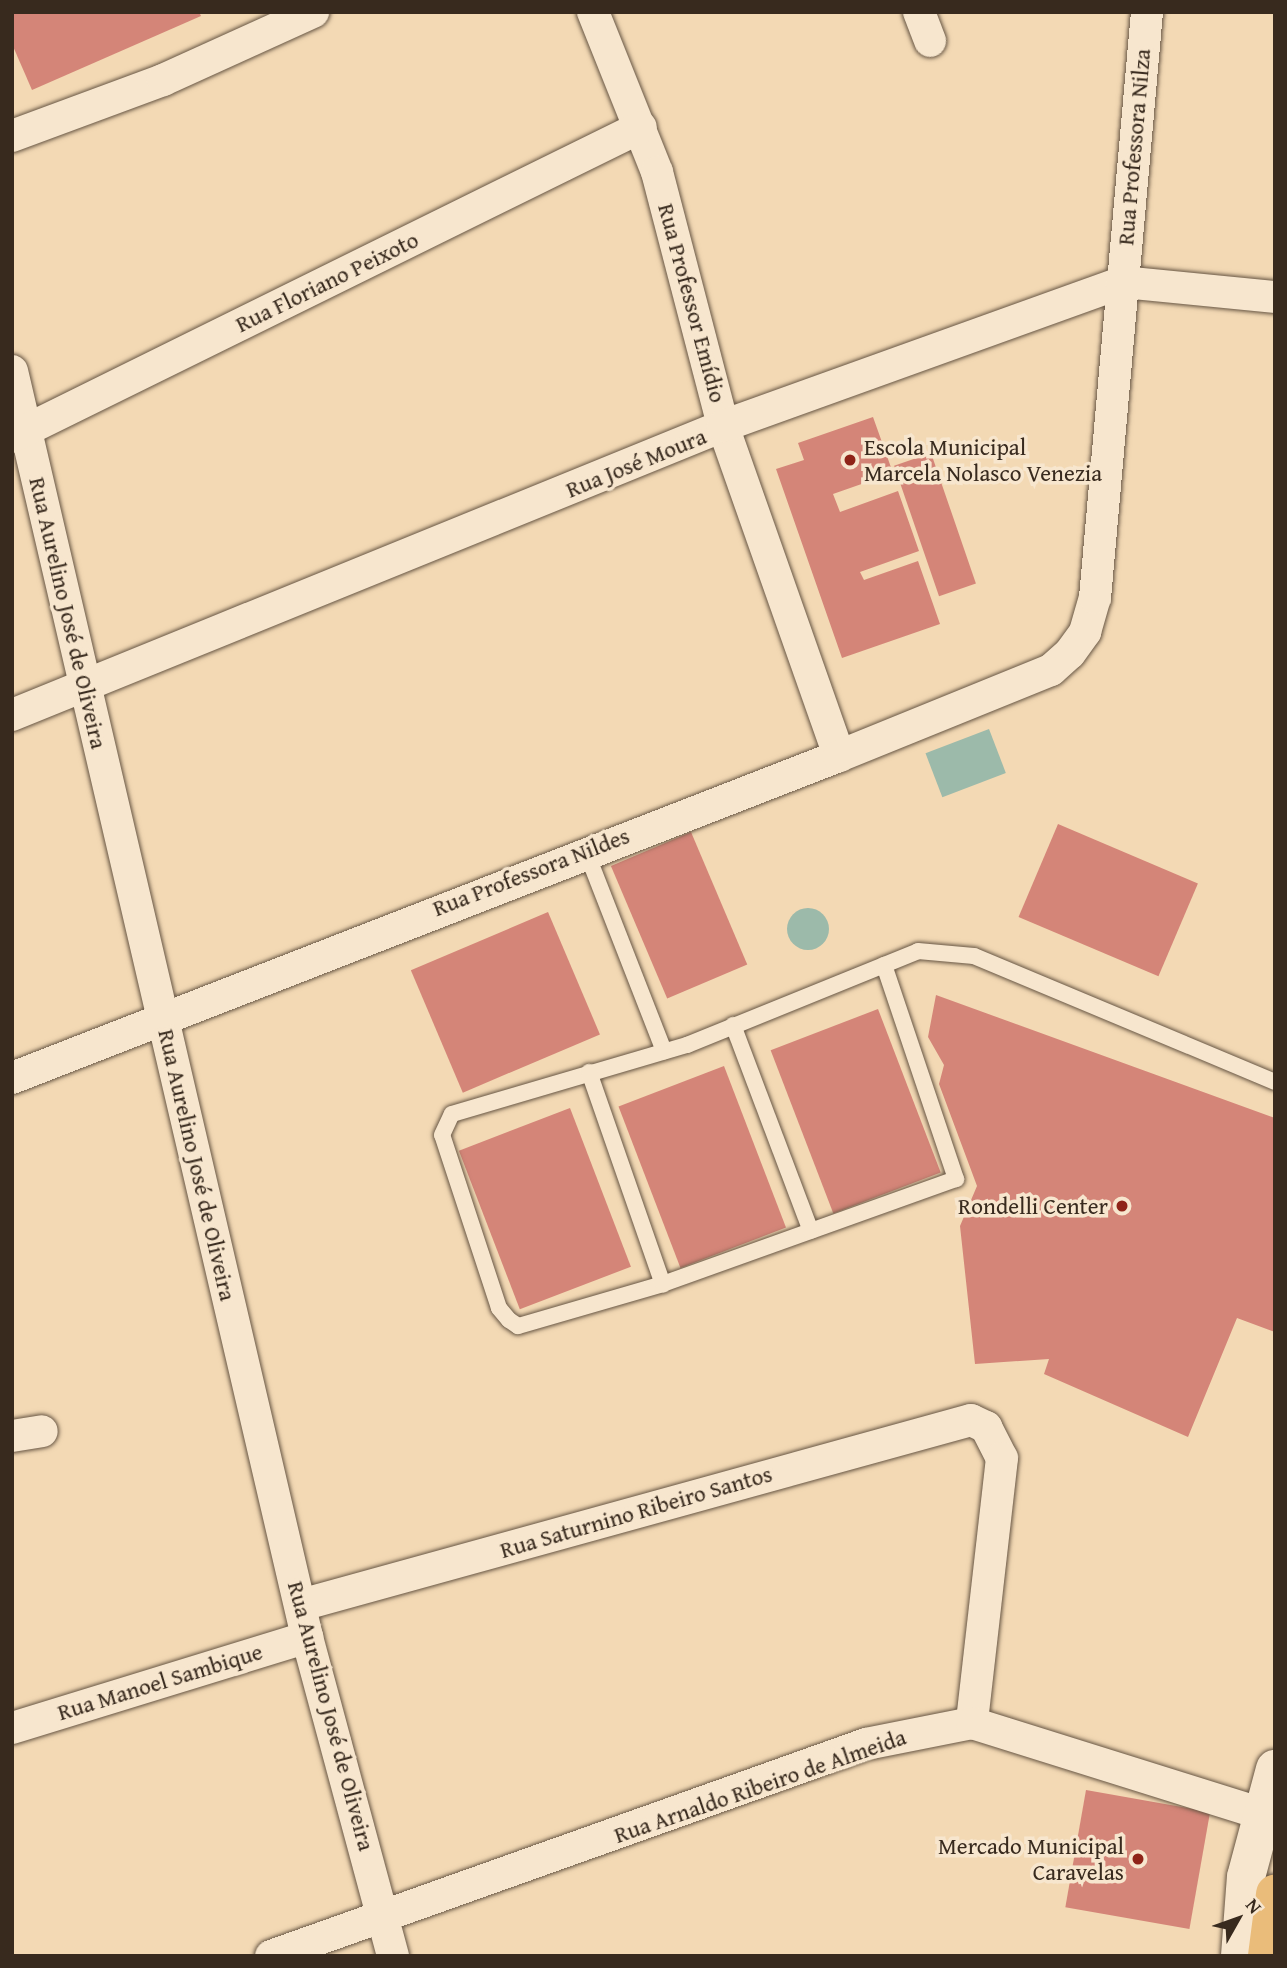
<!DOCTYPE html>
<meta charset="utf-8">
<style>
body{margin:0}
#map{position:relative;width:1287px;height:1968px;overflow:hidden;background:#f3d9b4;font-family:"Gentium Book Plus",serif}
div>[style]{position:absolute}
.water>*{inset:0;background:#9cbaaa;transform-origin:0 0}
.round{border-radius:50%}
.building>*{inset:0;background:#d48578;transform-origin:0 0}
.roads{filter:drop-shadow(0 0 2px #675644) drop-shadow(0 0 2px #675644)}
.lane>*{height:16px;margin:-8px;padding:0 8px;transform-origin:8px;border-radius:8px;background:#f7e6ce}
.street>*{height:32px;margin:-16px;padding:0 16px;transform-origin:16px;border-radius:16px;background:#f7e6ce}
.secondary>*{height:38px;margin:-19px;padding:0 19px;transform-origin:19px;border-radius:19px;background:#f7e6ce}
.primary>*{height:38px;margin:-19px;padding:0 19px;transform-origin:19px;border-radius:19px;background:#eabc7a}
.dots>*{width:19px;height:19px;translate:-50% -50%;box-sizing:border-box;border:4px solid #f7e6ce;border-radius:50%}
span{translate:-50% -50%;white-space:nowrap;text-align:center;line-height:1.15;-webkit-text-stroke:7px #f7e6ce;paint-order:stroke}
.street-label{font-size:23px;color:#382a1e}
.poi-label{font-size:23px;color:#382a1e}
.left{translate:0 -50%;text-align:left}
.right{translate:-100% -50%;text-align:right}
.frame{position:absolute;inset:0;border:14px solid #382a1e;pointer-events:none}
.north{position:absolute;left:1203px;top:1884px;width:70px;height:70px;-webkit-text-stroke:5px #f7e6ce;paint-order:stroke;rotate:50deg;font-size:19px;font-weight:700;line-height:28px;text-align:center;color:#382a1e}
.north::after{content:'';display:block;margin:auto;width:24px;height:32px;background:#382a1e;clip-path:polygon(50% 0,100% 100%,50% 72%,0 100%)}
</style>
<div id="map">
<div class="water">
<i style="left:989px;top:729px;width:47px;height:68px;rotate:69deg"></i>
<i class="round" style="left:787px;top:908px;width:42px;height:42px"></i>
</div>
<div class="building">
<i style="clip-path:polygon(12px 12px,199px 12px,201px 16px,32px 90px,12px 44px)"></i>
<i style="clip-path:polygon(873px 417px,893px 473px,833px 494px,840px 512px,898px 491px,919px 551px,860px 572px,864px 580px,918px 561px,940px 624px,842px 658px,776px 469px,804px 460px,798px 443px)"></i>
<i style="left:931px;top:453px;width:138px;height:39px;rotate:71deg"></i>
<i style="left:1058px;top:824px;width:152px;height:101px;rotate:23deg"></i>
<i style="left:691px;top:832px;width:144px;height:87px;rotate:67deg"></i>
<i style="left:548px;top:912px;width:133px;height:149px;rotate:67deg"></i>
<i style="clip-path:polygon(936px 995px,1275px 1118px,1275px 1332px,1237px 1318px,1188px 1437px,1044px 1374px,1049px 1359px,975px 1364px,960px 1226px,977px 1186px,939px 1084px,944px 1065px,928px 1037px)"></i>
<i style="left:878px;top:1009px;width:175px;height:115px;rotate:69deg"></i>
<i style="left:724px;top:1066px;width:173px;height:113px;rotate:69deg"></i>
<i style="left:570px;top:1108px;width:170px;height:119px;rotate:69deg"></i>
<i style="left:1086px;top:1790px;width:126px;height:119px;rotate:10deg"></i>
</div>
<div class="roads">
<div class="lane">
<i style="left:586px;top:851px;width:215px;rotate:68.7deg"></i>
<i style="left:884px;top:965px;width:226px;rotate:71.4deg"></i>
<i style="left:956px;top:1179px;width:311px;rotate:160.3deg"></i>
<i style="left:663px;top:1284px;width:151px;rotate:163.8deg"></i>
<i style="left:518px;top:1326px;width:11px;rotate:-146deg"></i>
<i style="left:509px;top:1320px;width:16px;rotate:-130deg"></i>
<i style="left:499px;top:1308px;width:182px;rotate:-108.2deg"></i>
<i style="left:442px;top:1135px;width:23px;rotate:-65deg"></i>
<i style="left:452px;top:1114px;width:245px;rotate:-16.4deg"></i>
<i style="left:687px;top:1045px;width:249px;rotate:-22.1deg"></i>
<i style="left:918px;top:951px;width:56px;rotate:5.1deg"></i>
<i style="left:974px;top:956px;width:326px;rotate:22.7deg"></i>
<i style="left:733px;top:1025px;width:220px;rotate:69.3deg"></i>
<i style="left:589px;top:1072px;width:225px;rotate:70.8deg"></i>
</div>
<div class="street">
<i style="left:593px;top:12px;width:172px;rotate:68.2deg"></i>
<i style="left:657px;top:172px;width:262px;rotate:75.4deg"></i>
<i style="left:723px;top:426px;width:350px;rotate:70.6deg"></i>
<i style="left:919px;top:12px;width:31px;rotate:69deg"></i>
<i style="left:12px;top:136px;width:161px;rotate:-20.3deg"></i>
<i style="left:163px;top:80px;width:165px;rotate:-24.4deg"></i>
<i style="left:12px;top:371px;width:1300px;rotate:76.88deg"></i>
<i style="left:307px;top:1637px;width:330px;rotate:74.9deg"></i>
<i style="left:12px;top:437px;width:701px;rotate:-26.24deg"></i>
<i style="left:12px;top:715px;width:767px;rotate:-22.12deg"></i>
<i style="left:723px;top:426px;width:424px;rotate:-19.8deg"></i>
<i style="left:1122px;top:282px;width:154px;rotate:5.6deg"></i>
<i style="left:12px;top:1078px;width:887px;rotate:-21.27deg"></i>
<i style="left:839px;top:756px;width:229px;rotate:-22.1deg"></i>
<i style="left:1051px;top:670px;width:25px;rotate:-42deg"></i>
<i style="left:1070px;top:653px;width:26px;rotate:-54deg"></i>
<i style="left:1085px;top:632px;width:35px;rotate:-74deg"></i>
<i style="left:1095px;top:598px;width:588px;rotate:-84.93deg"></i>
<i style="left:12px;top:1436px;width:30px;rotate:-9deg"></i>
<i style="left:301px;top:1605px;width:695px;rotate:-15.44deg"></i>
<i style="left:971px;top:1420px;width:17px;rotate:25deg"></i>
<i style="left:986px;top:1427px;width:35px;rotate:63deg"></i>
<i style="left:1002px;top:1458px;width:267px;rotate:96.5deg"></i>
<i style="left:12px;top:1728px;width:309px;rotate:-17.1deg"></i>
<i style="left:271px;top:1956px;width:632px;rotate:-19.61deg"></i>
<i style="left:866px;top:1744px;width:108px;rotate:-11.2deg"></i>
<i style="left:972px;top:1723px;width:302px;rotate:17.4deg"></i>
</div>
<div class="secondary">
<i style="left:1240px;top:1956px;width:79px;rotate:-85.7deg"></i>
<i style="left:1246px;top:1877px;width:112px;rotate:-75deg"></i>
</div>
<div class="primary">
<i style="left:1267px;top:1956px;width:63px;rotate:-82.6deg"></i>
</div>
</div>
<div class="dots">
<i style="left:850px;top:460px;background:#8f2418"></i>
<i style="left:1122px;top:1206px;background:#8f2418"></i>
<i style="left:1138px;top:1859px;background:#8f2418"></i>
</div>
<div class="street-label">
<span style="left:1134px;top:147px;rotate:-85deg">Rua Professora Nilza</span>
<span style="left:327px;top:282px;rotate:-26deg">Rua Floriano Peixoto</span>
<span style="left:692px;top:303px;rotate:75deg">Rua Professor Emídio</span>
<span style="left:636px;top:463px;rotate:-22deg">Rua José Moura</span>
<span style="left:68px;top:613px;rotate:77deg">Rua Aurelino José de Oliveira</span>
<span style="left:531px;top:872px;rotate:-21deg">Rua Professora Nildes</span>
<span style="left:197px;top:1165px;rotate:77deg">Rua Aurelino José de Oliveira</span>
<span style="left:636px;top:1512px;rotate:-16deg">Rua Saturnino Ribeiro Santos</span>
<span style="left:160px;top:1682px;rotate:-17deg">Rua Manoel Sambique</span>
<span style="left:331px;top:1716px;rotate:75deg">Rua Aurelino José de Oliveira</span>
<span style="left:760px;top:1786px;rotate:-19deg">Rua Arnaldo Ribeiro de Almeida</span>
</div>
<div class="poi-label">
<span class="left" style="left:864px;top:460px">Escola Municipal<br>Marcela Nolasco Venezia</span>
<span class="right" style="left:1108px;top:1206px">Rondelli Center</span>
<span class="right" style="left:1124px;top:1859px">Mercado Municipal<br>Caravelas</span>
</div>
<div class="frame"></div>
<div class="north">N</div>
</div>
